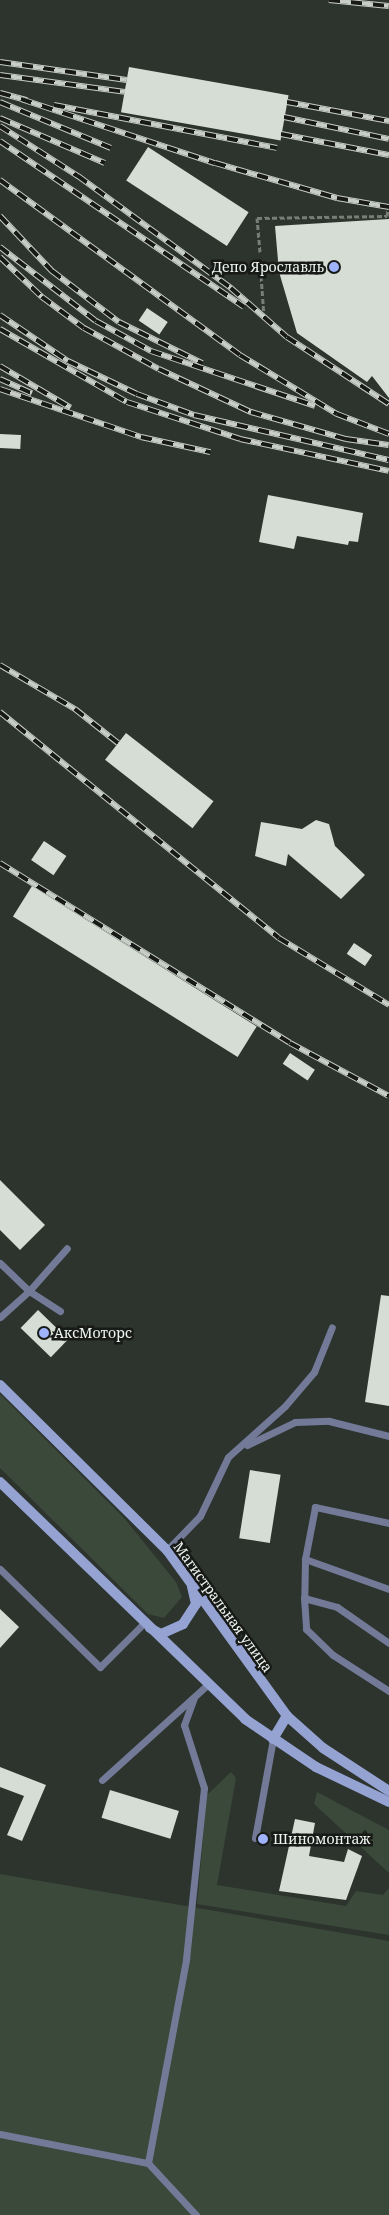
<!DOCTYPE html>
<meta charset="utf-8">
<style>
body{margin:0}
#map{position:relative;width:389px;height:2215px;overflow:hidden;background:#2d332d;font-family:"Noto Serif",serif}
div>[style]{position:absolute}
.green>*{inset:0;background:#3a493a}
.building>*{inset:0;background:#d5ddd5;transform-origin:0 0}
.path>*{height:3px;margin-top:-1.5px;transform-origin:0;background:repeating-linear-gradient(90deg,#787d78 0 5px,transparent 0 7.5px)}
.lane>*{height:7px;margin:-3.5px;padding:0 3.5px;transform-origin:3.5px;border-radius:3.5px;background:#727a98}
.secondary>*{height:10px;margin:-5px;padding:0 5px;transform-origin:5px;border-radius:5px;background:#95a3d3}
.rail>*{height:5.5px;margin-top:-2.75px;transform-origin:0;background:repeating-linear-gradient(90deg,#171a17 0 11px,#c8cdc8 0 22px);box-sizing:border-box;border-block:1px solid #c8cdc8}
.dots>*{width:14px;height:14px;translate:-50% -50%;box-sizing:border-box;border:2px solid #171a17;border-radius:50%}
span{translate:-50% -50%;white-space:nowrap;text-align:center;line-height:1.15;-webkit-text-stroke:5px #171a17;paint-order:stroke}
.poi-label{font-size:14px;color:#eff4f0}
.right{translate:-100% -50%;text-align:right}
.left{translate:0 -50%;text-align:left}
.street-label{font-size:14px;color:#eff4f0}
</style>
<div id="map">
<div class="green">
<i style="clip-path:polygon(0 1394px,125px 1519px,176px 1582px,182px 1597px,164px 1618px,148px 1614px,0 1468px)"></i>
<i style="clip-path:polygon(231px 1772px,236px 1778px,217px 1885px,346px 1906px,356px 1891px,383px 1895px,389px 1888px,389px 1935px,197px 1904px,207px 1795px)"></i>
<i style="clip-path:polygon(317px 1792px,389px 1830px,389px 1873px,314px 1804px)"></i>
<i style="clip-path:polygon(0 1874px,389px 1941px,389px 2215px,0 2215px)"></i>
</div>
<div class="building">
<i style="left:129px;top:67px;width:162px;height:46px;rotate:10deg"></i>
<i style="left:148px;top:147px;width:120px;height:40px;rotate:33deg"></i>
<i style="clip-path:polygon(389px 219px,389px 398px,372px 376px,367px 382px,297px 333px,279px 272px,275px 226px)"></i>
<i style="left:147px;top:308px;width:25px;height:15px;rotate:34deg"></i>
<i style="left:0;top:434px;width:21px;height:14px;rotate:3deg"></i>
<i style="clip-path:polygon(268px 495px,363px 513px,358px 542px,349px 541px,348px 545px,297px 536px,294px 549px,259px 542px)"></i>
<i style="left:126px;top:733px;width:111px;height:34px;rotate:38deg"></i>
<i style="clip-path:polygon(316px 820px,329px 824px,335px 846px,365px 875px,341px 899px,288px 854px,286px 866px,255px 856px,261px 822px,302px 829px)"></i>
<i style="left:44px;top:841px;width:27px;height:23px;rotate:34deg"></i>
<i style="left:32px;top:886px;width:265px;height:36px;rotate:32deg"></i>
<i style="left:354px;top:943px;width:22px;height:13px;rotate:34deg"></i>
<i style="left:290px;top:1053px;width:30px;height:13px;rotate:34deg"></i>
<i style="clip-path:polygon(0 1180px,45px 1225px,20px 1250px,0 1230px)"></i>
<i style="clip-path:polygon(381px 1295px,389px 1296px,389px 1406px,365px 1402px)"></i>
<i style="left:38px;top:1310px;width:42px;height:25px;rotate:44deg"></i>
<i style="left:250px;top:1470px;width:31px;height:69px;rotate:9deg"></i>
<i style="clip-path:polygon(0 1609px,19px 1627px,0 1648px)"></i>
<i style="clip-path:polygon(0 1767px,46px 1785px,22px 1841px,7px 1835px,24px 1796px,0 1787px)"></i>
<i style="left:110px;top:1790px;width:72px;height:29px;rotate:17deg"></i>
<i style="clip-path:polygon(295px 1819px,315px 1823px,309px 1856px,344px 1862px,348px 1849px,362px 1856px,346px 1900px,279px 1891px)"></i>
</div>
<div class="path">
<i style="left:260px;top:252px;width:34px;rotate:-95deg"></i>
<i style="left:257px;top:218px;width:130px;rotate:-0.9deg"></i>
<i style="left:387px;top:216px;width:14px;rotate:-82deg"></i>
<i style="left:260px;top:261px;width:56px;rotate:85.9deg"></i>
</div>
<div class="lane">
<i style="left:0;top:1263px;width:40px;rotate:44deg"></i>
<i style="left:29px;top:1291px;width:39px;rotate:138deg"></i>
<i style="left:60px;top:1311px;width:37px;rotate:-147deg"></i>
<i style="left:29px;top:1291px;width:57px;rotate:-48.5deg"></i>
<i style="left:247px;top:1445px;width:53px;rotate:-25.6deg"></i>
<i style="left:295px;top:1422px;width:34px;rotate:-2deg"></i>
<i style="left:329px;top:1421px;width:62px;rotate:14deg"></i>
<i style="left:389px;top:1523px;width:76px;rotate:-167.8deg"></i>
<i style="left:315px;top:1507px;width:53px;rotate:100.9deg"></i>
<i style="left:305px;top:1559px;width:39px;rotate:91deg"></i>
<i style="left:304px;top:1598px;width:31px;rotate:86deg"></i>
<i style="left:306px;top:1629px;width:37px;rotate:44deg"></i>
<i style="left:333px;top:1655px;width:67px;rotate:32.7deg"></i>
<i style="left:167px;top:1550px;width:47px;rotate:-45.9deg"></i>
<i style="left:200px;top:1516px;width:65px;rotate:-64.6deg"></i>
<i style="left:228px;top:1457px;width:76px;rotate:-41.8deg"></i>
<i style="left:285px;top:1406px;width:45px;rotate:-49.5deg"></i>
<i style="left:314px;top:1372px;width:48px;rotate:-68.2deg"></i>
<i style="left:305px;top:1559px;width:89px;rotate:19.7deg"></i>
<i style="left:0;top:1569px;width:140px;rotate:44.4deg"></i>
<i style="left:100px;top:1667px;width:61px;rotate:-45deg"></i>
<i style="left:304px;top:1598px;width:34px;rotate:15deg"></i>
<i style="left:337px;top:1607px;width:63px;rotate:34.7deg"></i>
<i style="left:102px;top:1780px;width:140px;rotate:-42.1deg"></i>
<i style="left:255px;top:1838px;width:101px;rotate:-79.7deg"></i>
<i style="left:0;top:2134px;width:151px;rotate:11.1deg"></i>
<i style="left:148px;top:2163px;width:71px;rotate:47.3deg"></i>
<i style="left:148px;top:2163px;width:208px;rotate:-79.4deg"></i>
<i style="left:186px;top:1959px;width:172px;rotate:-84deg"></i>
<i style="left:204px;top:1788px;width:66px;rotate:-107.6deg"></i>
<i style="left:184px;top:1725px;width:29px;rotate:-70deg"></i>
</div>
<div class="secondary">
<i style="left:0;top:1385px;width:235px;rotate:44.7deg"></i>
<i style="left:167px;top:1550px;width:205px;rotate:54.1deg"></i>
<i style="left:287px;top:1716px;width:48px;rotate:41.6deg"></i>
<i style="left:323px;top:1748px;width:79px;rotate:33.1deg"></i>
<i style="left:0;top:1482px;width:341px;rotate:44deg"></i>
<i style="left:245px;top:1719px;width:86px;rotate:34.1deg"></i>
<i style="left:316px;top:1767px;width:81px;rotate:25.6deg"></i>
<i style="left:150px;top:1628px;width:13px;rotate:29deg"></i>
<i style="left:161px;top:1634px;width:24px;rotate:-24deg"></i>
<i style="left:183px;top:1624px;width:24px;rotate:-57deg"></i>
<i style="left:196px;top:1604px;width:18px;rotate:-103deg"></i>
<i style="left:273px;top:1739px;width:27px;rotate:-59deg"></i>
</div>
<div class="rail">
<i style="left:329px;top:0;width:60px;rotate:5.7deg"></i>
<i style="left:0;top:62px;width:128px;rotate:8.1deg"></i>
<i style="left:0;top:75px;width:126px;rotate:7.7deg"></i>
<i style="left:0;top:93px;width:28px;rotate:15deg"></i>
<i style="left:21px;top:99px;width:204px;rotate:18.3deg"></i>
<i style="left:215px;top:163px;width:127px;rotate:16deg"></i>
<i style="left:337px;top:198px;width:53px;rotate:9.8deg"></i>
<i style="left:0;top:102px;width:120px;rotate:22.5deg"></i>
<i style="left:287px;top:102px;width:104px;rotate:10.6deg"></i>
<i style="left:54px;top:105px;width:227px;rotate:10.9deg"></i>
<i style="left:284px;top:117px;width:107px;rotate:11.8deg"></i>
<i style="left:0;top:118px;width:114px;rotate:23.2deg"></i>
<i style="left:0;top:126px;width:93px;rotate:32.7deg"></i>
<i style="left:78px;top:176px;width:190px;rotate:36.2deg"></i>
<i style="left:231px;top:288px;width:74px;rotate:41.2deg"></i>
<i style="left:287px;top:337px;width:122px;rotate:33.3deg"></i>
<i style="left:281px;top:134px;width:110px;rotate:11deg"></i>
<i style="left:0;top:141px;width:295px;rotate:34.2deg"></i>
<i style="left:0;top:180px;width:297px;rotate:36.1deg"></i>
<i style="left:240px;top:355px;width:114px;rotate:31.3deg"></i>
<i style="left:337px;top:414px;width:56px;rotate:21deg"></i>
<i style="left:0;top:216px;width:76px;rotate:46.6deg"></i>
<i style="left:52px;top:271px;width:84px;rotate:37.3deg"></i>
<i style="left:119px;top:322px;width:93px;rotate:26.3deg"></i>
<i style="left:0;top:247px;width:121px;rotate:37.6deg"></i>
<i style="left:96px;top:321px;width:63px;rotate:28.6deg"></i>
<i style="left:151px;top:351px;width:173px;rotate:18.5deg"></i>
<i style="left:0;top:257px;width:58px;rotate:43.6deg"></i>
<i style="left:42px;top:297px;width:52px;rotate:36.4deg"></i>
<i style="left:84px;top:328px;width:85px;rotate:28.7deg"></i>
<i style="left:159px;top:369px;width:102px;rotate:25.1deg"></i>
<i style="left:251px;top:412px;width:99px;rotate:15.9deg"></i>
<i style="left:346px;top:439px;width:43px;rotate:7.9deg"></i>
<i style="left:0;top:315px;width:82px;rotate:34.1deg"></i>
<i style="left:68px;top:361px;width:76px;rotate:25.6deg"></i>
<i style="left:137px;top:394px;width:61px;rotate:20.2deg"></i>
<i style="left:194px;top:415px;width:200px;rotate:13deg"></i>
<i style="left:0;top:329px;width:146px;rotate:29.9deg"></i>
<i style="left:127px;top:402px;width:119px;rotate:18.1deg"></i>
<i style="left:240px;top:439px;width:152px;rotate:12.1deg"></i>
<i style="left:0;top:366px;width:82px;rotate:30.6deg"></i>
<i style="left:0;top:379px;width:35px;rotate:24deg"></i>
<i style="left:0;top:389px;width:149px;rotate:18.8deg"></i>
<i style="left:141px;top:437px;width:71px;rotate:12.3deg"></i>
<i style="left:0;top:665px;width:87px;rotate:30.4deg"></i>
<i style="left:75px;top:709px;width:55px;rotate:38.3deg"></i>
<i style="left:0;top:712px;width:359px;rotate:39deg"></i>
<i style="left:279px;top:938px;width:129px;rotate:31.3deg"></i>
<i style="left:0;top:863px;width:341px;rotate:31.8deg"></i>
<i style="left:290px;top:1043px;width:112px;rotate:28.2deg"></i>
</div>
<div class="dots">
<i style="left:334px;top:267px;background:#9fb3fd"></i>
<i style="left:44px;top:1333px;background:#9fb3fd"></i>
<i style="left:263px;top:1839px;background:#9fb3fd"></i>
</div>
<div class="poi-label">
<span class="right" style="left:324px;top:267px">Депо Ярославль</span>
<span class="left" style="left:54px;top:1333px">АксМоторс</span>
<span class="left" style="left:273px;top:1839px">Шиномонтаж</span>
</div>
<div class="street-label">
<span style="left:223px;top:1607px;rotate:54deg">Магистральная улица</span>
</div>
</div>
